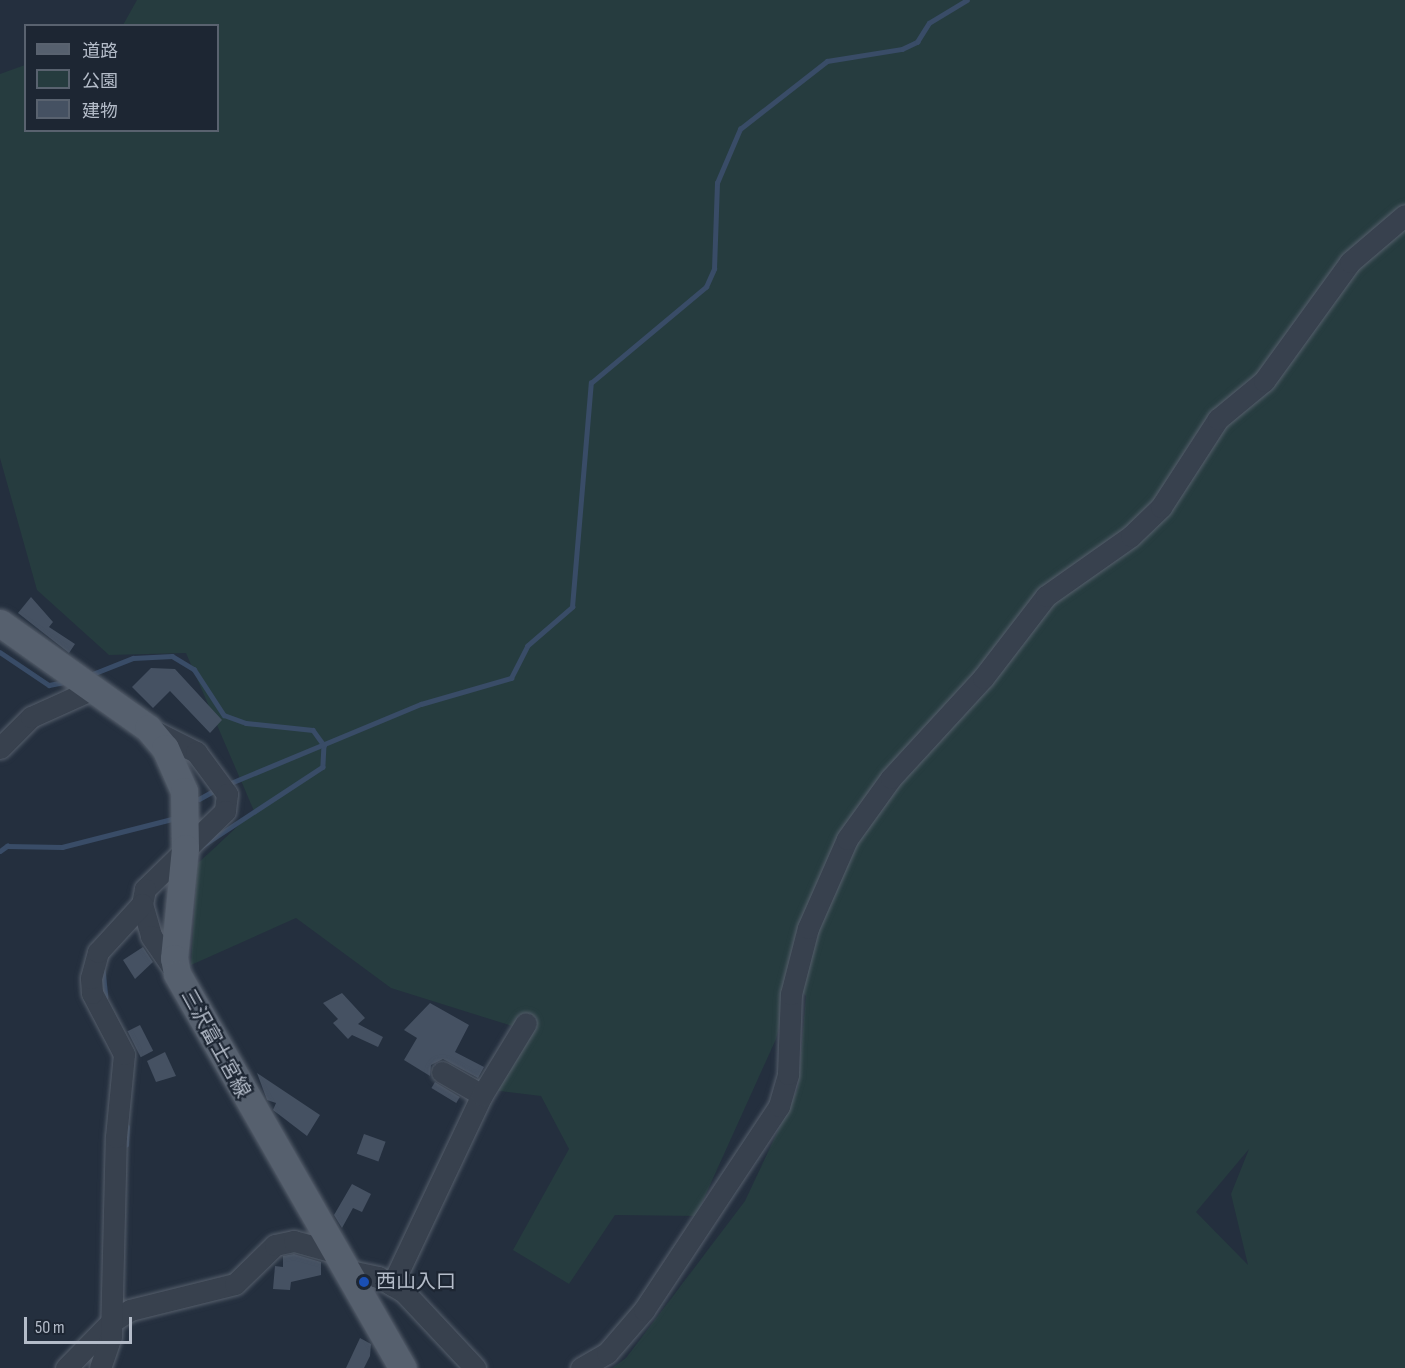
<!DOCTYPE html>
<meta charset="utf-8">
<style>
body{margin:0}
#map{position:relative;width:1405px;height:1368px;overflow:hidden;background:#242f3e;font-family:"Sofia Sans Condensed","Noto Sans JP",sans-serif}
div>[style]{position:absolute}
.green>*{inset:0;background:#263c3f}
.stream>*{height:4.5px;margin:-2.25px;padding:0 2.25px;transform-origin:2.25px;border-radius:2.25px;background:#394c67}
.building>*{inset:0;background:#455162;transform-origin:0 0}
.roads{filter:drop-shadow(0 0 2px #565f6c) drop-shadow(0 0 2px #565f6c)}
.minor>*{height:21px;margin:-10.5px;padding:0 10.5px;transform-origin:10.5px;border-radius:10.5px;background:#38414e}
.major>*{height:27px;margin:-13.5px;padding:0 13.5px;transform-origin:13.5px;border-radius:13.5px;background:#56606e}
.dots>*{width:16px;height:16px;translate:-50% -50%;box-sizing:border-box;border:3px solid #1d2633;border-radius:50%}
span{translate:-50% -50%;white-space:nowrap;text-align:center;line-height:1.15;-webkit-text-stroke:4.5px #1d2633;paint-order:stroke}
.street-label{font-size:20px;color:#b4bcc9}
.poi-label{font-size:20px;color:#b4bcc9}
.left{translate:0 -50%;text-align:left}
.legend{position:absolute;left:24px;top:24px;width:195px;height:108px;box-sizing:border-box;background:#1d2633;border:2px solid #59626f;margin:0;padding:8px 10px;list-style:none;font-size:18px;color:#b4bcc9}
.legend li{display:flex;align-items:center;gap:12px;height:30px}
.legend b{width:30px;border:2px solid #59626f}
.scale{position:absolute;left:24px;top:1317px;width:108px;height:27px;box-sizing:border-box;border:3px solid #b4bcc9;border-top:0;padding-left:8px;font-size:18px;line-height:21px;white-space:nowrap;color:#b4bcc9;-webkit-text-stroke:4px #1d2633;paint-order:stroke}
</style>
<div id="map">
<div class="green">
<i style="clip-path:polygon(evenodd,137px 0,1405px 0,1405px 1368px,612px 1368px,626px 1358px,745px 1201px,798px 1088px,806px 996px,791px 983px,776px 1039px,696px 1216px,615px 1215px,569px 1284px,513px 1250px,569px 1149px,541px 1096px,491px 1090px,528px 1031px,391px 988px,296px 918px,191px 965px,197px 864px,254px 811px,186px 653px,109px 655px,37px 590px,0 458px,0 74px,25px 65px,26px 130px,218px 130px,218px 26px,123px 25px,137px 0,1249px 1149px,1231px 1194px,1248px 1265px,1196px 1212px,1249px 1149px)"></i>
</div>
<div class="stream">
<i style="left:0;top:652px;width:59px;rotate:34deg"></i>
<i style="left:49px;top:685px;width:15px;rotate:-11deg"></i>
<i style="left:90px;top:675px;width:46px;rotate:-21.6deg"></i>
<i style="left:133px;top:658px;width:39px;rotate:-3deg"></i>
<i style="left:172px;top:656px;width:26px;rotate:31deg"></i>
<i style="left:194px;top:669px;width:55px;rotate:56.9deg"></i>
<i style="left:224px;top:715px;width:23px;rotate:20deg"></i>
<i style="left:246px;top:723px;width:67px;rotate:6deg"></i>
<i style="left:313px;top:730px;width:19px;rotate:54deg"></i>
<i style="left:324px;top:745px;width:22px;rotate:93deg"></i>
<i style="left:323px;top:767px;width:146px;rotate:146.7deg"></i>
<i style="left:226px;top:785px;width:211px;rotate:-22.6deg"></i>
<i style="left:421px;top:704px;width:94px;rotate:-16.1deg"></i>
<i style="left:511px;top:678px;width:36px;rotate:-63deg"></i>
<i style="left:527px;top:646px;width:60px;rotate:-40.9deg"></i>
<i style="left:572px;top:607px;width:225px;rotate:-85.2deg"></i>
<i style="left:591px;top:383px;width:150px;rotate:-39.9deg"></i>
<i style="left:706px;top:287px;width:20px;rotate:-66deg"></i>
<i style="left:714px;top:269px;width:86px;rotate:-88deg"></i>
<i style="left:717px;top:183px;width:59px;rotate:-66.9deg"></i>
<i style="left:740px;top:129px;width:110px;rotate:-38deg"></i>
<i style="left:827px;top:61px;width:76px;rotate:-9.1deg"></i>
<i style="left:902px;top:49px;width:17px;rotate:-25deg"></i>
<i style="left:917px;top:42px;width:22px;rotate:-58deg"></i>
<i style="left:929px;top:23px;width:44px;rotate:-31.2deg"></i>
<i style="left:199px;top:799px;width:18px;rotate:-29deg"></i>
<i style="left:0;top:851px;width:9px;rotate:-36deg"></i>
<i style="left:7px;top:846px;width:55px;rotate:1deg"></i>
<i style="left:62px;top:847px;width:114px;rotate:-14.3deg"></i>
<i style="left:103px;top:970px;width:27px;rotate:84deg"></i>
<i style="left:126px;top:1145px;width:18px;rotate:-87deg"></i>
</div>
<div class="building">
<i style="clip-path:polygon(31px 597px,53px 622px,49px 627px,75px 644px,69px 653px,18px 613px)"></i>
<i style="clip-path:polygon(151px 668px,175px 669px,222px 720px,210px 733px,170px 691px,153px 708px,132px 687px)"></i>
<i style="clip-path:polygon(143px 947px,153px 962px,135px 979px,123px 960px)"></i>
<i style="clip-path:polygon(342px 993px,365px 1018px,358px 1024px,383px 1037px,378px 1047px,352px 1035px,348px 1039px,333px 1023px,338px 1019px,323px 1003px)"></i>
<i style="clip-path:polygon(430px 1003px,469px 1025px,455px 1052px,484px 1067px,478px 1078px,443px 1059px,431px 1065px,430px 1076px,404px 1060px,417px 1038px,404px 1030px)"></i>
<i style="left:140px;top:1025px;width:29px;height:14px;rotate:63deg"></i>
<i style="clip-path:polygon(165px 1052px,176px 1076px,156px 1082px,147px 1061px)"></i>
<i style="clip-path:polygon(257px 1073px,320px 1115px,307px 1136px,273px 1110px,276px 1103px,267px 1100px)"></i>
<i style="left:435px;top:1082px;width:29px;height:7px;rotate:31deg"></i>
<i style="left:364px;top:1134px;width:23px;height:21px;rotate:20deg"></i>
<i style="clip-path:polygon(352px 1184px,371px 1194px,362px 1212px,353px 1208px,342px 1228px,334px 1215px)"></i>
<i style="clip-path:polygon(294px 1254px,321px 1262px,321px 1275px,291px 1282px,290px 1290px,273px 1289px,275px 1266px,283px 1267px,283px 1256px)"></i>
<i style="clip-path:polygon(360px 1338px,371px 1344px,370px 1356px,364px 1368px,346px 1368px)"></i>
</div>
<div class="roads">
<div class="minor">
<i style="left:148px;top:728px;width:54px;rotate:26.6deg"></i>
<i style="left:196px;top:752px;width:52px;rotate:53.6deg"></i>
<i style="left:227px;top:794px;width:17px;rotate:97deg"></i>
<i style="left:225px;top:811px;width:112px;rotate:135.7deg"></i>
<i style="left:145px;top:889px;width:15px;rotate:101deg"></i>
<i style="left:142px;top:904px;width:33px;rotate:74deg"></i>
<i style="left:151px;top:936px;width:46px;rotate:55.6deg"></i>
<i style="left:0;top:748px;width:44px;rotate:-45deg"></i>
<i style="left:31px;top:717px;width:68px;rotate:-24.3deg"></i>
<i style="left:442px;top:1072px;width:46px;rotate:29.9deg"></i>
<i style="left:345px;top:1270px;width:34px;rotate:12deg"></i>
<i style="left:378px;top:1277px;width:30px;rotate:30deg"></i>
<i style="left:404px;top:1292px;width:104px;rotate:46.9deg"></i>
<i style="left:392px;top:1285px;width:210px;rotate:-64.7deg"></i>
<i style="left:482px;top:1095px;width:84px;rotate:-58.6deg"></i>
<i style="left:66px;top:1368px;width:64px;rotate:-45.6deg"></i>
<i style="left:111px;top:1322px;width:22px;rotate:-32deg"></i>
<i style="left:130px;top:1310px;width:108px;rotate:-13.9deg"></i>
<i style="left:235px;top:1284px;width:56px;rotate:-44.3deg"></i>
<i style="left:275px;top:1245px;width:19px;rotate:-12deg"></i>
<i style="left:294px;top:1241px;width:41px;rotate:15.4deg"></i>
<i style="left:100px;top:1368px;width:34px;rotate:-71deg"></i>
<i style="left:111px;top:1336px;width:199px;rotate:-88.6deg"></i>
<i style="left:116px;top:1137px;width:83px;rotate:-84.5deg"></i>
<i style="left:124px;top:1054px;width:69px;rotate:-117.7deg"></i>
<i style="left:92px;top:993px;width:15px;rotate:-94deg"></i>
<i style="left:91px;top:978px;width:27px;rotate:-75deg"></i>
<i style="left:98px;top:952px;width:65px;rotate:-47.5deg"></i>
<i style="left:581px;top:1368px;width:30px;rotate:-30deg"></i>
<i style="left:607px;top:1353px;width:57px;rotate:-49.3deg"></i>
<i style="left:644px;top:1310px;width:245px;rotate:-56.5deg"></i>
<i style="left:779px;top:1106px;width:33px;rotate:-74deg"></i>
<i style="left:788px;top:1074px;width:80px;rotate:-87.9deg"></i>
<i style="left:791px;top:994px;width:68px;rotate:-75.6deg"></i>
<i style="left:808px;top:928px;width:97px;rotate:-66.3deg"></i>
<i style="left:847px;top:839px;width:75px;rotate:-54.2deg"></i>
<i style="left:891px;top:778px;width:136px;rotate:-47.4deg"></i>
<i style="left:983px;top:678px;width:103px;rotate:-52.5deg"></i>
<i style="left:1046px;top:596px;width:104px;rotate:-35.2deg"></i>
<i style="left:1131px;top:536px;width:42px;rotate:-44deg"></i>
<i style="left:1161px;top:507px;width:105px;rotate:-57.1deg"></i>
<i style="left:1218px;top:419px;width:60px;rotate:-39.6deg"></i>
<i style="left:1264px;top:381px;width:147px;rotate:-54.1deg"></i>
<i style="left:1350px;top:262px;width:72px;rotate:-40.5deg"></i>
</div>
<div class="major">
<i style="left:0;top:623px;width:181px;rotate:35.4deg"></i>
<i style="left:148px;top:728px;width:26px;rotate:50deg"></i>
<i style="left:165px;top:748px;width:47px;rotate:66.2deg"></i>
<i style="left:184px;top:791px;width:57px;rotate:89deg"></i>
<i style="left:185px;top:848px;width:111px;rotate:95.7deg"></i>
<i style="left:174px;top:958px;width:16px;rotate:79deg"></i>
<i style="left:177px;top:974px;width:454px;rotate:60.2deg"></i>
</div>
</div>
<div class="dots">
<i style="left:364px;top:1282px;background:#1a4fb4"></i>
</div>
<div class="street-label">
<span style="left:215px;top:1044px;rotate:61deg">三沢富士宮線</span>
</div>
<div class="poi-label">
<span class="left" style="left:376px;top:1282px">西山入口</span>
</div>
<ul class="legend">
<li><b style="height:8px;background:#56606e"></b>道路</li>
<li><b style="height:16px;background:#263c3f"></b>公園</li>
<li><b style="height:16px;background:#455162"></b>建物</li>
</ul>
<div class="scale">50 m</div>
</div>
